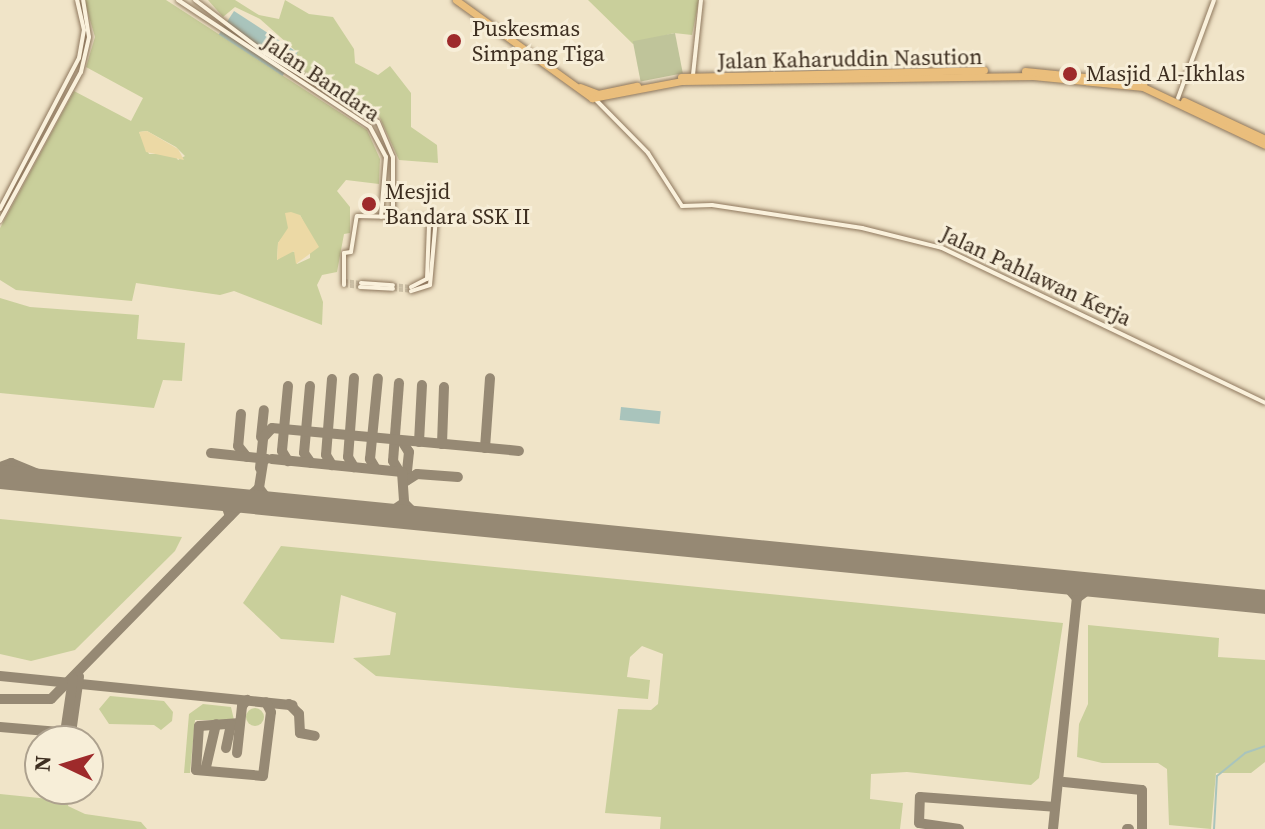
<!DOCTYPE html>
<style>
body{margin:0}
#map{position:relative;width:1265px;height:829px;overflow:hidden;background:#f0e4c8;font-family:"Source Serif 4",serif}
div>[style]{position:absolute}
.green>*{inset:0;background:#c9cf9b}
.round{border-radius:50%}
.sand>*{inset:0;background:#ecd9a5}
.cemetery>*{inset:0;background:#bfc49a;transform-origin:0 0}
.water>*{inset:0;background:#a9c4bc;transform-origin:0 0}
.stream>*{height:2px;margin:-1px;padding:0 1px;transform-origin:1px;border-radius:1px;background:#a9c4bc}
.taxiway>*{height:10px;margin:-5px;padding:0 5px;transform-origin:5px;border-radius:5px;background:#968974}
.runway>*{height:24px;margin:-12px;padding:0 12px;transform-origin:12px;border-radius:12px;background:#968974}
.tertiary-tunnel>*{height:4px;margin-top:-2px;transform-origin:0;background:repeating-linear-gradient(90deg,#ccc0a6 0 4px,transparent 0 6px)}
.roads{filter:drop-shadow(0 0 2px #8d765c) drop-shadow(0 0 2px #8d765c)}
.tertiary>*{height:4px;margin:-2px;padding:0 2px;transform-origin:2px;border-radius:2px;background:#faf1dc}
.trunk>*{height:7px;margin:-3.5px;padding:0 3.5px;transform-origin:3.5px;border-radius:3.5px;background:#eabe7c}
.dots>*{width:22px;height:22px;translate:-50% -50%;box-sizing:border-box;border:4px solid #f7eed8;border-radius:50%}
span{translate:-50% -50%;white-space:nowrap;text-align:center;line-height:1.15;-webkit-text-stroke:6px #f7eed8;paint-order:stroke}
.poi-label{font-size:22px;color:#3d2e20}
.left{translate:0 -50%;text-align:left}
.street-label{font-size:22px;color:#3d2e20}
.north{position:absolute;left:24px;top:725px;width:80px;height:80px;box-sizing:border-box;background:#f7eed8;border:2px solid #ada18e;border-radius:50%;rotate:274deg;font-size:22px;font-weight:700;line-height:32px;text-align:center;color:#3d2e20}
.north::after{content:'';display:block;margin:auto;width:28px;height:36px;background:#9e2a2b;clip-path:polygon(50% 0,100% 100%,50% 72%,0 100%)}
</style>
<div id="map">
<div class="green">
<i style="clip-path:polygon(evenodd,84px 0,166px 0,367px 130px,380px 159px,379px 184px,346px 180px,337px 191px,350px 207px,350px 233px,344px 234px,337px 272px,322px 275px,317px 285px,323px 302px,322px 325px,234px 291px,220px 295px,136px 283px,132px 301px,16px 290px,0 280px,0 228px,74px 91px,131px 121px,143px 98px,86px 67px,95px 37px,84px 0,147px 131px,176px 147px,185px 156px,178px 160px,174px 154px,149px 154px,139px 132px,147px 131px,84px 0,300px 215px,310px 235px,310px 258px,297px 264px,296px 252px,289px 251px,277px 260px,278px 243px,300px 215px)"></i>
<i style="clip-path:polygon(208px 0,235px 0,259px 15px,279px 19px,285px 0,309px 14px,333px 17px,354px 49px,355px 63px,378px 75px,390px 66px,411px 93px,411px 127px,437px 145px,438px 163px,399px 160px,379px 116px,297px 70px,297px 52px,260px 19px,235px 7px,223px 17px)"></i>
<i style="clip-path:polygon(588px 0,699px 0,692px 35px,674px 33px,633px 44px)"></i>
<i style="clip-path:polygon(0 298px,30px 307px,139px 315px,137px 339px,185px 343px,182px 381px,163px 380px,154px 408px,0 393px)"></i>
<i style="clip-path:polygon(0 519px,182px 537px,175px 551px,75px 650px,31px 661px,0 654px)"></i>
<i style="clip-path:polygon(281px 546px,1063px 623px,1039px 778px,1031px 785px,907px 772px,871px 774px,870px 799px,903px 803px,900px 829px,660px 829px,661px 817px,605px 813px,618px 709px,651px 710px,658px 704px,663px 654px,642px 646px,630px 657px,627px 677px,650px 680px,648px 699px,376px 676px,353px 658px,390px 655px,396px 613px,341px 595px,334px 643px,281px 639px,243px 603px)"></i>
<i style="clip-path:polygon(1088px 625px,1219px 638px,1218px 657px,1265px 660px,1265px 762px,1251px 773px,1216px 773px,1211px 829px,1169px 825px,1167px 769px,1158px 763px,1102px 763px,1077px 757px,1079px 724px,1088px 704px)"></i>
<i style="clip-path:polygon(110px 696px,164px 701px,173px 712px,172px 721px,161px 730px,154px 725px,109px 724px,99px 709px)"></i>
<i style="clip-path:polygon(203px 704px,231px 707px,234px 720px,195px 720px,190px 773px,184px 773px,189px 714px)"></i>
<i class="round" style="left:246px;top:708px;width:18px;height:18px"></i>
<i style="clip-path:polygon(0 794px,69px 801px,68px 806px,85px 814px,141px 822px,147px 829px,0 829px)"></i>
</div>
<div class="sand">
<i style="clip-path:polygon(147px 131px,178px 149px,184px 160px,146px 152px,139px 132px)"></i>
<i style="clip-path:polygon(291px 212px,300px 215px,319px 247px,296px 264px,294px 251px,277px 260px,278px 243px,288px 228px,285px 213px)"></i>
</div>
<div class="cemetery">
<i style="left:675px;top:33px;width:41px;height:43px;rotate:79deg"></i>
</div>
<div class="water">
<i style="left:234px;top:11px;width:76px;height:28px;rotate:33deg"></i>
<i style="left:621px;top:407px;width:40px;height:13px;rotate:6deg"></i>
</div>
<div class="stream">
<i style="left:1214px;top:829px;width:53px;rotate:-86.8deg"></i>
<i style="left:1217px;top:776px;width:36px;rotate:-39deg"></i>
<i style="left:1245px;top:753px;width:21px;rotate:-19deg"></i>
</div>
<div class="taxiway">
<i style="left:354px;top:378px;width:79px;rotate:94.3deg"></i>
<i style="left:348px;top:457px;width:12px;rotate:59deg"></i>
<i style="left:332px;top:379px;width:76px;rotate:94.5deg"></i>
<i style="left:326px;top:455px;width:12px;rotate:59deg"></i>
<i style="left:399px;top:383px;width:78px;rotate:94.4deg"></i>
<i style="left:393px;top:461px;width:12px;rotate:59deg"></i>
<i style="left:288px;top:386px;width:65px;rotate:95.3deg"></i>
<i style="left:282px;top:451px;width:12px;rotate:59deg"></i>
<i style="left:310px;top:386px;width:67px;rotate:95.1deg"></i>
<i style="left:304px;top:453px;width:12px;rotate:55deg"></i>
<i style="left:241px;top:414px;width:32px;rotate:95deg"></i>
<i style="left:238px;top:446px;width:14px;rotate:51deg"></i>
<i style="left:261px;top:437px;width:27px;rotate:-84deg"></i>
<i style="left:402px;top:441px;width:13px;rotate:58deg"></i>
<i style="left:409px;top:452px;width:29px;rotate:96deg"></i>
<i style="left:406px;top:481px;width:13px;rotate:-32deg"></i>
<i style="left:417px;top:474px;width:41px;rotate:4.2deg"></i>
<i style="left:419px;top:442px;width:57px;rotate:-87deg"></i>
<i style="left:442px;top:444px;width:57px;rotate:-88deg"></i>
<i style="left:485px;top:448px;width:70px;rotate:-85.9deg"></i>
<i style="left:211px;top:453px;width:56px;rotate:6.1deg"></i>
<i style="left:272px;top:459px;width:131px;rotate:5.7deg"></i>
<i style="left:402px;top:472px;width:31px;rotate:86deg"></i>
<i style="left:404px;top:503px;width:22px;rotate:146deg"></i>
<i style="left:0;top:467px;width:12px;rotate:-20deg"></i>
<i style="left:11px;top:463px;width:53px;rotate:22.2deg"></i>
<i style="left:260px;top:468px;width:30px;rotate:-84deg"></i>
<i style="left:263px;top:438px;width:13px;rotate:-48deg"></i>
<i style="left:272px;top:428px;width:248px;rotate:5.3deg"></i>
<i style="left:376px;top:469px;width:12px;rotate:-121deg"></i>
<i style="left:370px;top:459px;width:81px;rotate:-84.4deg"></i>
<i style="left:0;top:481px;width:30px;rotate:-2deg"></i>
<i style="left:259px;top:488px;width:20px;rotate:53deg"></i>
<i style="left:224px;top:499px;width:18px;rotate:71deg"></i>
<i style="left:245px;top:501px;width:19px;rotate:-43deg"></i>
<i style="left:259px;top:488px;width:26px;rotate:-81deg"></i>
<i style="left:404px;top:503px;width:21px;rotate:45deg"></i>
<i style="left:1063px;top:582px;width:21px;rotate:49deg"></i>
<i style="left:1077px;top:598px;width:21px;rotate:-37deg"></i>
<i style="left:0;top:676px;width:294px;rotate:5.7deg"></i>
<i style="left:0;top:699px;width:51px"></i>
<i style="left:51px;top:699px;width:269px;rotate:-45.6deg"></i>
<i style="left:239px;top:507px;width:13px;rotate:-23deg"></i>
<i style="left:289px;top:704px;width:14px;rotate:45deg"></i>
<i style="left:299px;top:714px;width:19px;rotate:87deg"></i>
<i style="left:300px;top:733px;width:15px;rotate:11deg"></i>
<i style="left:240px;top:723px;width:41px;rotate:175.8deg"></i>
<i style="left:199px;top:726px;width:44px;rotate:93.9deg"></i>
<i style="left:196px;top:770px;width:67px;rotate:5.1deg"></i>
<i style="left:263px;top:776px;width:64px;rotate:-82.9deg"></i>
<i style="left:271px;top:712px;width:11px;rotate:-117deg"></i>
<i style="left:0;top:727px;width:71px;rotate:4.8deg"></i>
<i style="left:71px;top:733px;width:57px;rotate:-81.9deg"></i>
<i style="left:65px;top:733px;width:55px;rotate:-81.6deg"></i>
<i style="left:226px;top:748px;width:24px;rotate:-78deg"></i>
<i style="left:237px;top:753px;width:47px;rotate:-83.9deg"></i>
<i style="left:242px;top:706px;width:8px;rotate:-50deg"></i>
<i style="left:206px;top:767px;width:44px;rotate:-76.9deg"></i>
<i style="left:1064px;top:782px;width:78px;rotate:5.9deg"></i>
<i style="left:1142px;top:790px;width:39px;rotate:90deg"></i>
<i style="left:959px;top:829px;width:40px;rotate:-171.5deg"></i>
<i style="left:919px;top:823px;width:26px;rotate:-88deg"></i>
<i style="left:920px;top:797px;width:135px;rotate:4.2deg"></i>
<i style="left:1053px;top:829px;width:232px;rotate:-84.1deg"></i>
<i style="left:1127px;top:829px;width:2px"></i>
</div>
<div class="runway">
<i style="left:0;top:477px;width:1271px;rotate:5.64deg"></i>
</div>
<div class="tertiary-tunnel">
<i style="left:344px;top:281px;width:17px;rotate:7deg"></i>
<i style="left:344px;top:285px;width:16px;rotate:7deg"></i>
<i style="left:393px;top:285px;width:18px;rotate:6deg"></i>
<i style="left:393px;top:289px;width:18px;rotate:6deg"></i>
</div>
<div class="roads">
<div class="tertiary">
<i style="left:178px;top:0;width:230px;rotate:33.5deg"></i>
<i style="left:370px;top:127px;width:34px;rotate:62deg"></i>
<i style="left:386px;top:157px;width:60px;rotate:94.8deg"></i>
<i style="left:195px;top:0;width:88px;rotate:37.1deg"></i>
<i style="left:265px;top:53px;width:132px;rotate:31.4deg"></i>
<i style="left:378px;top:122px;width:38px;rotate:67deg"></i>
<i style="left:393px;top:157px;width:61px;rotate:90deg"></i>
<i style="left:693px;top:75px;width:75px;rotate:-83.9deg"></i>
<i style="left:1178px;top:98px;width:104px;rotate:-69.8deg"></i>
<i style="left:595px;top:99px;width:76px;rotate:45.5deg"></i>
<i style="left:648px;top:153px;width:63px;rotate:57.3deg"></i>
<i style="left:682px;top:206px;width:30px;rotate:-2deg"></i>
<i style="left:712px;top:205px;width:152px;rotate:8.7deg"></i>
<i style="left:862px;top:228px;width:82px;rotate:14deg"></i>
<i style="left:942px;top:248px;width:358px;rotate:25.6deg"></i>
<i style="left:0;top:209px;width:170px;rotate:-62.4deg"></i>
<i style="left:79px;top:58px;width:28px;rotate:-80deg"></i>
<i style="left:84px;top:30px;width:31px;rotate:-103deg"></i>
<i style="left:0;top:221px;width:170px;rotate:-61.5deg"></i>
<i style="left:81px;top:72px;width:36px;rotate:-77deg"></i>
<i style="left:89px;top:37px;width:37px;rotate:-99deg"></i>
<i style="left:361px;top:283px;width:32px;rotate:4deg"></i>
<i style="left:344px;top:285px;width:32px;rotate:-90deg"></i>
<i style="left:344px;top:253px;width:7px;rotate:-8deg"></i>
<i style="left:351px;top:252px;width:36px;rotate:-81deg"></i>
<i style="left:357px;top:216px;width:79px;rotate:1.5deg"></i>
<i style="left:436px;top:218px;width:67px;rotate:95.1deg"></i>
<i style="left:430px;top:285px;width:20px;rotate:162deg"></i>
<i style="left:360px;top:287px;width:33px;rotate:3deg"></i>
<i style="left:411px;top:287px;width:18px;rotate:-27deg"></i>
<i style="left:427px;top:279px;width:54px;rotate:-87.9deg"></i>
</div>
<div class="trunk">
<i style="left:456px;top:0;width:168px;rotate:35.8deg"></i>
<i style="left:592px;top:98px;width:92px;rotate:-10.7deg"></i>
<i style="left:682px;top:81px;width:351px;rotate:-0.8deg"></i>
<i style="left:1033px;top:76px;width:111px;rotate:5.7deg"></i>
<i style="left:1143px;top:87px;width:135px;rotate:25.4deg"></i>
<i style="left:1025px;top:71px;width:119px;rotate:5.8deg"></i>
<i style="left:681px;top:77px;width:303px;rotate:-1.3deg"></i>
<i style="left:580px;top:87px;width:19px;rotate:21deg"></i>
<i style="left:598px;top:94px;width:40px;rotate:-12deg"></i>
<i style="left:1184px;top:101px;width:89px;rotate:25.1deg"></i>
</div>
</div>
<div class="dots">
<i style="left:454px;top:41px;background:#9e2a2b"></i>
<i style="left:1070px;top:74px;background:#9e2a2b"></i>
<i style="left:369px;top:204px;background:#9e2a2b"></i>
</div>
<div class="poi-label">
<span class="left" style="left:472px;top:41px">Puskesmas<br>Simpang Tiga</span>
<span class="left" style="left:1086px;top:74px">Masjid Al-Ikhlas</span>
<span class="left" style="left:385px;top:204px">Mesjid<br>Bandara SSK II</span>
</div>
<div class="street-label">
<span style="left:850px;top:59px;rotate:-1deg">Jalan Kaharuddin Nasution</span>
<span style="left:321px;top:78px;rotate:34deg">Jalan Bandara</span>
<span style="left:1036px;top:276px;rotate:25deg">Jalan Pahlawan Kerja</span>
</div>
<div class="north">N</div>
</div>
